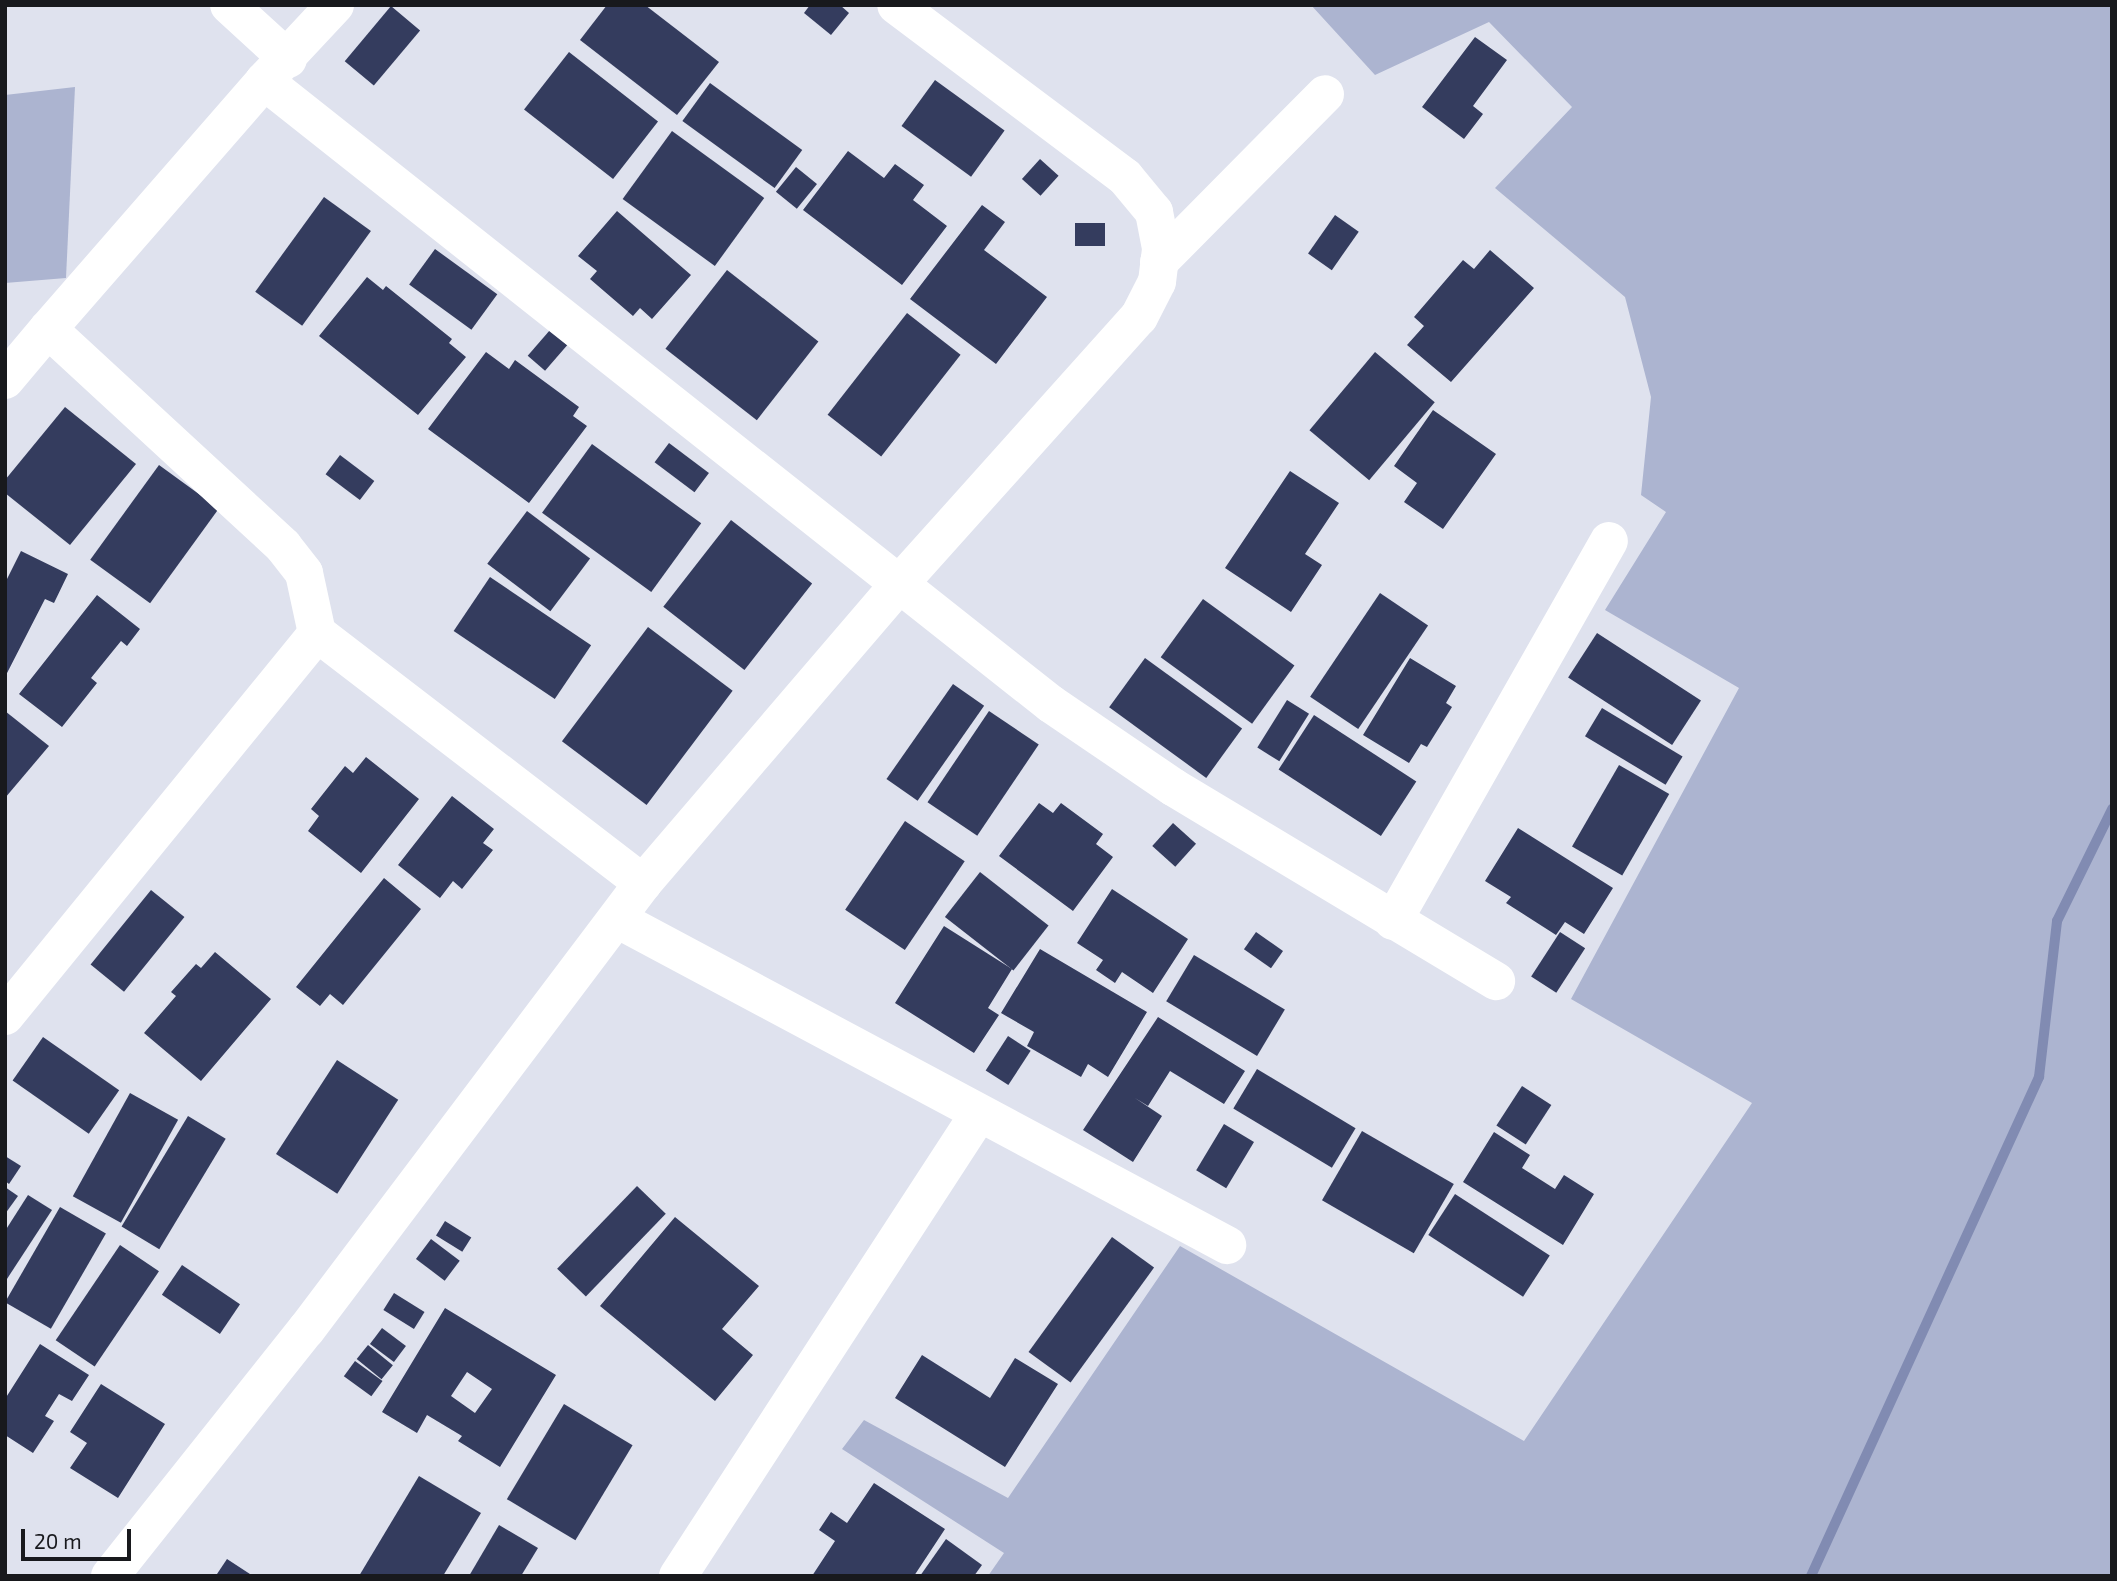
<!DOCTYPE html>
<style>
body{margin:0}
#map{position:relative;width:2117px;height:1581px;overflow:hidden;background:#dfe2ee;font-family:"Exo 2",sans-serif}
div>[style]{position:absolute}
.green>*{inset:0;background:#acb4d0}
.stream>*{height:10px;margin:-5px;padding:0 5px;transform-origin:5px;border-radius:5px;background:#818bb2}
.building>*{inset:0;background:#343c5e;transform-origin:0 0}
.minor>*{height:38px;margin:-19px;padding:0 19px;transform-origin:19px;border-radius:19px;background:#fff}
span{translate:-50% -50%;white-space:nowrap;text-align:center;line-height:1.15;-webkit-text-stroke:7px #dfe2ee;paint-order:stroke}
.frame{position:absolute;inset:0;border:7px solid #18191d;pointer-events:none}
.scale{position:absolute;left:21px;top:1529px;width:110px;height:32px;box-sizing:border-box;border:4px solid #18191d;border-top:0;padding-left:9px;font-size:21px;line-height:24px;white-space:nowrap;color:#18191d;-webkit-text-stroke:5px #dfe2ee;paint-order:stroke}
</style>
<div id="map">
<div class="green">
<i style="clip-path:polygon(1311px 5px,2112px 5px,2112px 1576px,988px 1576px,1004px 1553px,842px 1449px,864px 1420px,1008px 1498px,1180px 1246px,1524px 1441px,1752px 1103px,1571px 999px,1739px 688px,1605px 610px,1666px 512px,1641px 495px,1651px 397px,1625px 297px,1495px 188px,1572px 107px,1489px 22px,1375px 75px)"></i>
<i style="clip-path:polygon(75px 87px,66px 278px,5px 283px,5px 95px)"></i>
</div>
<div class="stream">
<i style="left:1811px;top:1576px;width:549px;rotate:-65.44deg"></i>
<i style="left:2039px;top:1077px;width:157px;rotate:-83.4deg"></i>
<i style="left:2057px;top:921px;width:125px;rotate:-63.8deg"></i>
</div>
<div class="building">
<i style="clip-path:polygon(607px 5px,645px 5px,719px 62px,677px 115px,580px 40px)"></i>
<i style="clip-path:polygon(810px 5px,840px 5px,849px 13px,831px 35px,804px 13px)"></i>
<i style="left:391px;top:6px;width:38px;height:72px;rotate:40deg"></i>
<i style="clip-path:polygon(1475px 37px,1507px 60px,1473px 106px,1483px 114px,1464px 139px,1422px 107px)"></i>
<i style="left:569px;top:52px;width:113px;height:73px;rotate:38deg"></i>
<i style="left:935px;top:80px;width:86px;height:57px;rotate:36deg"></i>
<i style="left:710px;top:83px;width:114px;height:47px;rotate:36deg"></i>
<i style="left:672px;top:131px;width:114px;height:84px;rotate:36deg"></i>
<i style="clip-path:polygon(848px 151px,884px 178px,895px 164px,924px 185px,913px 200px,947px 226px,902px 285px,803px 210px)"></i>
<i style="left:1040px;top:159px;width:25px;height:27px;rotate:42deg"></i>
<i style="left:796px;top:167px;width:27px;height:32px;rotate:39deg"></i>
<i style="left:324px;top:197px;width:58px;height:117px;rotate:36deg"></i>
<i style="clip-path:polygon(982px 205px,1005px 222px,984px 250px,1047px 297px,996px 364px,910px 299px)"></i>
<i style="clip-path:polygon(617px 211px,691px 275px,652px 319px,640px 308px,633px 316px,590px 279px,597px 271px,578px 256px)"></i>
<i style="left:1335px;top:215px;width:29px;height:47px;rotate:35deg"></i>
<i style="left:1075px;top:223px;width:30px;height:23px"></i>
<i style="left:435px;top:249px;width:77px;height:44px;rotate:36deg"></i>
<i style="clip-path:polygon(1490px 250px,1534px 288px,1451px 382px,1407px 345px,1424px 326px,1414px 317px,1463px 260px,1474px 269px)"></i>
<i style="left:727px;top:270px;width:116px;height:100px;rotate:38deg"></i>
<i style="clip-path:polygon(367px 277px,383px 290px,386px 286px,452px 339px,449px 343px,466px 357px,418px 415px,319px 336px)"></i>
<i style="left:907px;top:313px;width:68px;height:129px;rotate:38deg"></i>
<i style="left:550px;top:330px;width:23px;height:34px;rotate:41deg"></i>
<i style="clip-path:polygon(486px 352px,509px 369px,515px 360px,579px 407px,573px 416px,587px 426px,529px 503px,428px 429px)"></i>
<i style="left:1375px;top:352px;width:78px;height:102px;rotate:40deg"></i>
<i style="clip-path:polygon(65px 407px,136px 464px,70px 545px,5px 493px,5px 480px)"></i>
<i style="clip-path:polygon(1433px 410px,1496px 454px,1443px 529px,1404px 502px,1417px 483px,1394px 466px)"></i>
<i style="left:669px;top:443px;width:50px;height:24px;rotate:37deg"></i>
<i style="left:592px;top:444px;width:135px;height:85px;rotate:36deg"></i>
<i style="left:340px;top:455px;width:43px;height:24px;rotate:37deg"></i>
<i style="left:159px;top:465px;width:74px;height:117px;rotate:36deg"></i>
<i style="clip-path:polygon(1290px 471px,1339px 503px,1305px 554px,1322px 565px,1291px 612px,1225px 568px)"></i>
<i style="left:527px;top:511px;width:79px;height:66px;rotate:37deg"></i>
<i style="left:731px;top:520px;width:103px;height:110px;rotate:38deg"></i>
<i style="clip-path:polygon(21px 551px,68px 574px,54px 603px,45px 599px,5px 677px,5px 583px)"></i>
<i style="left:490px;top:577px;width:122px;height:65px;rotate:34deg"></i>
<i style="left:1380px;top:593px;width:58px;height:125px;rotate:34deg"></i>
<i style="clip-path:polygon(97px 595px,140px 629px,127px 646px,121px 641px,91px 678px,97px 683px,62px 727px,19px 694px)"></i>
<i style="left:1203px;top:599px;width:113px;height:72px;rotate:36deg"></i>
<i style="left:648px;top:627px;width:106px;height:143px;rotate:37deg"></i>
<i style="left:1597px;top:633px;width:124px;height:53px;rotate:33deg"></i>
<i style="left:1145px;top:658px;width:120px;height:61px;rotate:36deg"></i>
<i style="clip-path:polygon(1410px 658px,1456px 686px,1446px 703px,1452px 707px,1427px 747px,1421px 744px,1409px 763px,1363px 735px)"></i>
<i style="left:953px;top:684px;width:38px;height:116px;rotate:35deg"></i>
<i style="left:1287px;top:700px;width:26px;height:56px;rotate:32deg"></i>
<i style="left:1602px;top:708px;width:94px;height:33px;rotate:31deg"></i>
<i style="clip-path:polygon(5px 711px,49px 746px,5px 798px)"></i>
<i style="left:989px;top:711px;width:60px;height:110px;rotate:34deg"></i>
<i style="left:1314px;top:715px;width:122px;height:65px;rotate:33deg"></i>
<i style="clip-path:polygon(366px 757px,419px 799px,361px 873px,308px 831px,319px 816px,311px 809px,345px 766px,353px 773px)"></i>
<i style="left:1619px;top:765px;width:58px;height:94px;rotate:30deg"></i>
<i style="clip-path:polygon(452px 796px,494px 829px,483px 843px,493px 850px,462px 889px,453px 881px,440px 898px,398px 865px)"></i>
<i style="clip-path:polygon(1039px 803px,1053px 813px,1061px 803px,1103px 834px,1096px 844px,1113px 857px,1073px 911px,999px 856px)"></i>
<i style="left:905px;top:821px;width:72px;height:107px;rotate:34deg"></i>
<i style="left:1173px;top:823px;width:31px;height:31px;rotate:42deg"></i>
<i style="clip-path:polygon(1518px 828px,1613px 888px,1584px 934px,1565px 922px,1556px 935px,1506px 903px,1511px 897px,1485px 881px)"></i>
<i style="left:980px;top:872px;width:87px;height:57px;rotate:38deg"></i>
<i style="clip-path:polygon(384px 878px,421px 909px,343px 1005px,330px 994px,320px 1006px,296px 987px)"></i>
<i style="clip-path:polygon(1112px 889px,1188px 939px,1153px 993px,1122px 972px,1115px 983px,1096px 970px,1103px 960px,1077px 943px)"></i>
<i style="left:151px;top:890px;width:43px;height:96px;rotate:39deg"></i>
<i style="clip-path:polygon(944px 926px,1012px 969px,988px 1008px,999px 1015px,974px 1053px,895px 1003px)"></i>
<i style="left:1256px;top:932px;width:33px;height:21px;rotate:35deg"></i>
<i style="left:1560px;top:932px;width:30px;height:53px;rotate:33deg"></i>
<i style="clip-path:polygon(1040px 949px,1147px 1012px,1108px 1077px,1088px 1064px,1081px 1077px,1027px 1046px,1034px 1032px,1001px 1013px)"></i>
<i style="clip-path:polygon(215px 952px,271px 999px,201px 1081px,144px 1033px,176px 996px,171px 992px,196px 964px,201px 968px)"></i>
<i style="left:1194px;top:955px;width:106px;height:54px;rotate:31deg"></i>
<i style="clip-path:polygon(1158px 1017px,1245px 1071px,1224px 1104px,1170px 1071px,1148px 1106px,1135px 1098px,1162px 1116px,1133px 1162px,1083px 1130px)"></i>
<i style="left:1008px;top:1036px;width:27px;height:41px;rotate:33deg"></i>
<i style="left:43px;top:1037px;width:93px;height:53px;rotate:35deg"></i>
<i style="left:337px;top:1060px;width:73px;height:112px;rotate:33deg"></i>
<i style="left:1257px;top:1069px;width:115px;height:46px;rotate:31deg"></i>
<i style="left:1522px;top:1086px;width:35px;height:47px;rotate:33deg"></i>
<i style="left:130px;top:1093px;width:55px;height:118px;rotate:29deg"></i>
<i style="left:188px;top:1116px;width:44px;height:129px;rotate:31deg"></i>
<i style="left:1224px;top:1124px;width:35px;height:54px;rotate:31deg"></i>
<i style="left:1362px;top:1131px;width:106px;height:80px;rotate:30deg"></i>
<i style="clip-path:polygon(1494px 1132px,1530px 1155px,1522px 1168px,1555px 1189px,1564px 1175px,1594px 1194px,1563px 1245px,1463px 1182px)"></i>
<i style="clip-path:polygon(5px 1156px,21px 1166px,9px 1184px,5px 1181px)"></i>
<i style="left:637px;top:1186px;width:40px;height:115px;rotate:44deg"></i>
<i style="clip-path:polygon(5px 1187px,18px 1196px,5px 1214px)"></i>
<i style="left:1455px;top:1194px;width:113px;height:49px;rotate:33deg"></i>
<i style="clip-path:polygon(28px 1195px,52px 1210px,5px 1282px,5px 1231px)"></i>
<i style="left:60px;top:1207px;width:53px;height:110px;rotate:30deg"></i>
<i style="clip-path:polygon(675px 1217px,759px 1286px,722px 1329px,753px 1355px,715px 1401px,600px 1306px)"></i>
<i style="left:445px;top:1221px;width:31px;height:17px;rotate:32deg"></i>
<i style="left:1112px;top:1237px;width:52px;height:142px;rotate:36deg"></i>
<i style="left:431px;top:1239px;width:36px;height:25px;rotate:37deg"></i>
<i style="left:120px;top:1245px;width:47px;height:115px;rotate:34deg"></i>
<i style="left:182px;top:1265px;width:70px;height:36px;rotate:34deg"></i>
<i style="left:394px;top:1293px;width:36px;height:20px;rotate:32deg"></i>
<i style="clip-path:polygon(evenodd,445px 1308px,556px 1375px,500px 1467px,458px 1441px,462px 1436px,427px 1415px,417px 1433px,382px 1412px,445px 1308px,467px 1372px,492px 1389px,475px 1413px,451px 1396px,467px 1372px)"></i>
<i style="left:382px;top:1328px;width:30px;height:20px;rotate:37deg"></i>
<i style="clip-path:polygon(40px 1344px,89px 1375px,72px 1401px,59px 1394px,45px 1416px,54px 1421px,33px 1453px,5px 1435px,5px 1399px)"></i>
<i style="left:368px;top:1345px;width:32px;height:18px;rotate:39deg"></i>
<i style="clip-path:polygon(922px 1355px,990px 1398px,1015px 1358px,1058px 1384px,1005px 1467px,895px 1398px)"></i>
<i style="left:355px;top:1361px;width:34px;height:19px;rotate:36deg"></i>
<i style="clip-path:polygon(101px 1384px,165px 1424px,118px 1498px,70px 1468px,87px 1443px,70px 1432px)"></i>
<i style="left:564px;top:1404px;width:80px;height:111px;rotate:31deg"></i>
<i style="clip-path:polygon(419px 1476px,481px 1513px,443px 1576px,359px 1576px)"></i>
<i style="clip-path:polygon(874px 1483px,945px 1529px,914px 1576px,812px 1576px,835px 1541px,819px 1530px,831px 1512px,847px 1523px)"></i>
<i style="clip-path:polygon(499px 1525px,538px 1548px,521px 1576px,469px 1576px)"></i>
<i style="clip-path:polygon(946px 1539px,982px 1565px,974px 1576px,920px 1576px)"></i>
<i style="clip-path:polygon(227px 1559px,253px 1576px,217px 1574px)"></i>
</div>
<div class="minor">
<i style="left:229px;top:5px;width:80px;rotate:42.5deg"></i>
<i style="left:264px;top:81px;width:104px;rotate:-46.9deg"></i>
<i style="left:1159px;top:262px;width:236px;rotate:-45.3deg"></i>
<i style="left:48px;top:329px;width:329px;rotate:-48.9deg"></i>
<i style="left:264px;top:81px;width:1004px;rotate:38.37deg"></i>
<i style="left:1051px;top:704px;width:148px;rotate:34.2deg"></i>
<i style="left:1173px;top:787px;width:377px;rotate:31deg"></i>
<i style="left:5px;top:380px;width:67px;rotate:-49.9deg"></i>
<i style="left:48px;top:329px;width:320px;rotate:42.7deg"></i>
<i style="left:283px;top:546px;width:34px;rotate:52deg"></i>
<i style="left:304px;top:573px;width:61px;rotate:77.8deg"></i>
<i style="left:617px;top:919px;width:692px;rotate:28.12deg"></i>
<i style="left:1393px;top:921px;width:437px;rotate:-60.4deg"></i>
<i style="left:5px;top:1016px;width:494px;rotate:-50.8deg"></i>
<i style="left:317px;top:633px;width:411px;rotate:37.5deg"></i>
<i style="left:110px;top:1576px;width:315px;rotate:-51.5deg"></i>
<i style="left:306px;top:1330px;width:560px;rotate:-52.99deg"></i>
<i style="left:643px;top:883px;width:395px;rotate:-49.4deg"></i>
<i style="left:900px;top:583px;width:358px;rotate:-48.1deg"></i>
<i style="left:1139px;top:317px;width:39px;rotate:-63deg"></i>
<i style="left:1157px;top:282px;width:34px;rotate:-83deg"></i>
<i style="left:1161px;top:248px;width:37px;rotate:-101deg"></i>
<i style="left:1154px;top:212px;width:45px;rotate:-129.6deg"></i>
<i style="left:1125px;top:177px;width:286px;rotate:-143.1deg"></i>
<i style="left:678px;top:1576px;width:550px;rotate:-56.95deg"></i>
</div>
<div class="frame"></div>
<div class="scale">20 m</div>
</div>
